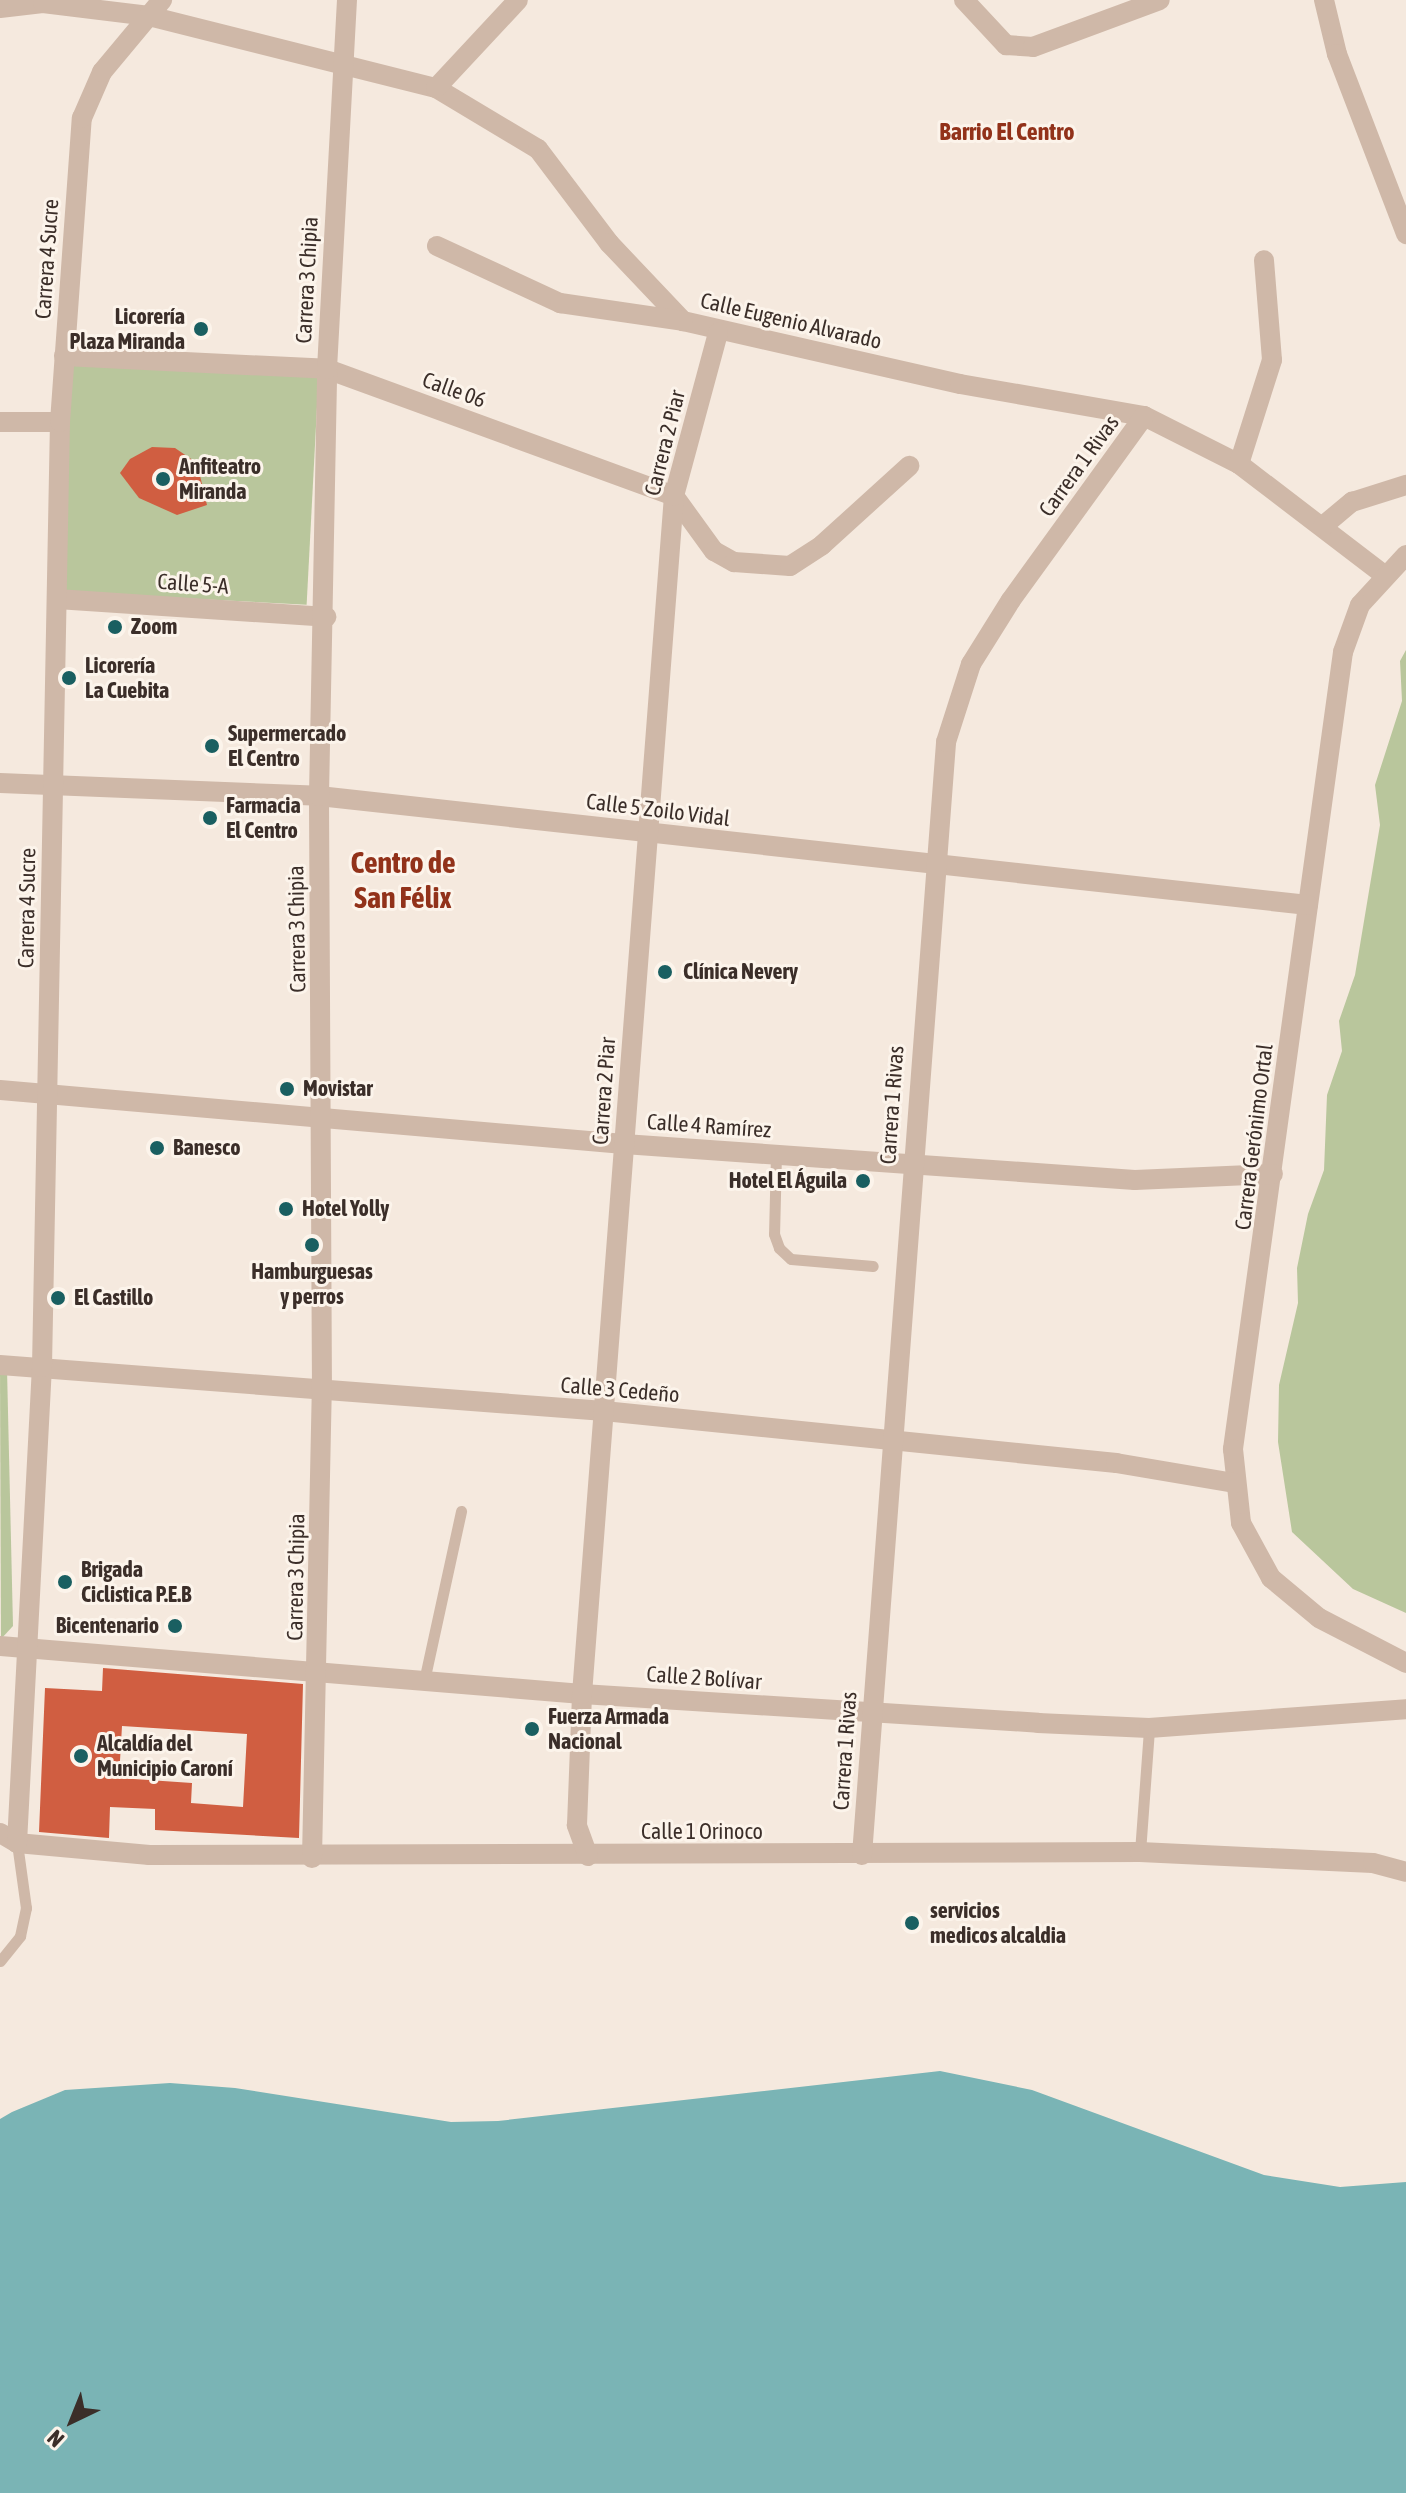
<!DOCTYPE html>
<meta charset="utf-8">
<style>
body{margin:0}
#map{position:relative;width:1406px;height:2493px;overflow:hidden;background:#f5e9de;font-family:"Asap Condensed",sans-serif}
div>[style]{position:absolute}
.green>*{inset:0;background:#b9c69c;transform-origin:0 0}
.water>*{inset:0;background:#7ab4b5}
.building>*{inset:0;background:#d05e41}
.lane>*{height:11px;margin:-5.5px;padding:0 5.5px;transform-origin:5.5px;border-radius:5.5px;background:#cfb8a8}
.street>*{height:20px;margin:-10px;padding:0 10px;transform-origin:10px;border-radius:10px;background:#cfb8a8}
.dots>*{width:22px;height:22px;translate:-50% -50%;box-sizing:border-box;border:4px solid #fcf4eb;border-radius:50%}
span{translate:-50% -50%;white-space:nowrap;text-align:center;line-height:1.15;-webkit-text-stroke:6px #fcf4eb;paint-order:stroke}
.street-label{font-size:22px;color:#3b2e29}
.poi-label{font-size:22px;color:#3b2e29;font-weight:700}
.right{translate:-100% -50%;text-align:right}
.left{translate:0 -50%;text-align:left}
.neighbourhood-label{font-size:24px;color:#92321a;font-weight:700}
.district-label{font-size:30px;color:#92321a;font-weight:700}
.north{position:absolute;left:32px;top:2381px;width:80px;height:80px;-webkit-text-stroke:6px #fcf4eb;paint-order:stroke;rotate:223deg;font-size:22px;font-weight:700;line-height:32px;text-align:center;color:#3b2e29}
.north::after{content:'';display:block;margin:auto;width:28px;height:36px;background:#3b2e29;clip-path:polygon(50% 0,100% 100%,50% 72%,0 100%)}
</style>
<div id="map">
<div class="green">
<i style="left:70px;top:362px;width:249px;height:230px;rotate:3deg"></i>
<i style="clip-path:polygon(1406px 650px,1406px 1613px,1353px 1589px,1292px 1532px,1278px 1442px,1279px 1385px,1298px 1303px,1297px 1268px,1308px 1214px,1324px 1170px,1327px 1095px,1342px 1051px,1339px 1021px,1355px 975px,1380px 825px,1375px 785px,1402px 701px,1400px 661px)"></i>
<i style="clip-path:polygon(0 1368px,7px 1369px,13px 1626px,1px 1639px)"></i>
</div>
<div class="water">
<i style="clip-path:polygon(940px 2071px,1032px 2090px,1264px 2175px,1340px 2187px,1406px 2182px,1406px 2493px,0 2493px,0 2119px,12px 2112px,65px 2090px,170px 2083px,235px 2088px,451px 2122px,498px 2121px)"></i>
</div>
<div class="building">
<i style="clip-path:polygon(152px 447px,175px 448px,197px 463px,207px 505px,177px 515px,139px 498px,120px 473px,130px 459px)"></i>
<i style="clip-path:polygon(evenodd,103px 1668px,303px 1684px,299px 1838px,155px 1830px,155px 1809px,110px 1807px,109px 1838px,39px 1832px,45px 1688px,102px 1691px,103px 1668px,122px 1726px,247px 1734px,243px 1807px,191px 1803px,192px 1783px,119px 1778px,122px 1726px)"></i>
</div>
<div class="lane">
<i style="left:776px;top:1154px;width:80px;rotate:91.4deg"></i>
<i style="left:774px;top:1234px;width:15px;rotate:70deg"></i>
<i style="left:779px;top:1248px;width:16px;rotate:43deg"></i>
<i style="left:791px;top:1259px;width:82px;rotate:4.9deg"></i>
<i style="left:424px;top:1681px;width:174px;rotate:-77.7deg"></i>
<i style="left:1140px;top:1852px;width:124px;rotate:-85.8deg"></i>
<i style="left:0;top:1961px;width:32px;rotate:-51deg"></i>
<i style="left:20px;top:1936px;width:29px;rotate:-78deg"></i>
<i style="left:26px;top:1908px;width:66px;rotate:-97.9deg"></i>
</div>
<div class="street">
<i style="left:964px;top:0;width:62px;rotate:47deg"></i>
<i style="left:1006px;top:45px;width:27px;rotate:4deg"></i>
<i style="left:1033px;top:47px;width:135px;rotate:-20.3deg"></i>
<i style="left:1324px;top:0;width:56px;rotate:76.5deg"></i>
<i style="left:1337px;top:54px;width:193px;rotate:69deg"></i>
<i style="left:0;top:8px;width:43px;rotate:-6.6deg"></i>
<i style="left:43px;top:3px;width:107px;rotate:7deg"></i>
<i style="left:149px;top:16px;width:296px;rotate:14.1deg"></i>
<i style="left:436px;top:88px;width:119px;rotate:30.9deg"></i>
<i style="left:538px;top:149px;width:118px;rotate:52.9deg"></i>
<i style="left:609px;top:243px;width:108px;rotate:46.5deg"></i>
<i style="left:683px;top:321px;width:284px;rotate:12.8deg"></i>
<i style="left:960px;top:384px;width:187px;rotate:9.9deg"></i>
<i style="left:1144px;top:416px;width:106px;rotate:26.8deg"></i>
<i style="left:1239px;top:464px;width:183px;rotate:37.4deg"></i>
<i style="left:436px;top:88px;width:120px;rotate:-47deg"></i>
<i style="left:437px;top:246px;width:136px;rotate:24.9deg"></i>
<i style="left:560px;top:303px;width:124px;rotate:8.3deg"></i>
<i style="left:64px;top:356px;width:263px;rotate:2.8deg"></i>
<i style="left:327px;top:369px;width:370px;rotate:20.1deg"></i>
<i style="left:674px;top:496px;width:68px;rotate:54deg"></i>
<i style="left:714px;top:551px;width:23px;rotate:29deg"></i>
<i style="left:734px;top:562px;width:56px;rotate:4.1deg"></i>
<i style="left:790px;top:566px;width:38px;rotate:-33deg"></i>
<i style="left:822px;top:545px;width:118px;rotate:-42.2deg"></i>
<i style="left:0;top:422px;width:60px"></i>
<i style="left:1239px;top:464px;width:109px;rotate:-72.4deg"></i>
<i style="left:1272px;top:360px;width:100px;rotate:-94.6deg"></i>
<i style="left:1323px;top:526px;width:38px;rotate:-40deg"></i>
<i style="left:1352px;top:502px;width:57px;rotate:-17.5deg"></i>
<i style="left:1406px;top:555px;width:68px;rotate:132.6deg"></i>
<i style="left:1360px;top:605px;width:50px;rotate:109.9deg"></i>
<i style="left:1343px;top:652px;width:805px;rotate:97.86deg"></i>
<i style="left:1233px;top:1449px;width:74px;rotate:83.8deg"></i>
<i style="left:1241px;top:1523px;width:63px;rotate:61.4deg"></i>
<i style="left:1271px;top:1578px;width:62px;rotate:39.8deg"></i>
<i style="left:1319px;top:1618px;width:98px;rotate:27.3deg"></i>
<i style="left:57px;top:599px;width:270px;rotate:3.8deg"></i>
<i style="left:0;top:783px;width:319px;rotate:2.3deg"></i>
<i style="left:319px;top:796px;width:995px;rotate:6.29deg"></i>
<i style="left:0;top:1090px;width:626px;rotate:4.95deg"></i>
<i style="left:624px;top:1144px;width:512px;rotate:4.03deg"></i>
<i style="left:1135px;top:1180px;width:138px;rotate:-2.5deg"></i>
<i style="left:0;top:1365px;width:606px;rotate:4.36deg"></i>
<i style="left:604px;top:1411px;width:515px;rotate:5.8deg"></i>
<i style="left:1116px;top:1463px;width:120px;rotate:9.6deg"></i>
<i style="left:0;top:1646px;width:584px;rotate:4.71deg"></i>
<i style="left:582px;top:1694px;width:457px;rotate:3.6deg"></i>
<i style="left:1038px;top:1723px;width:111px;rotate:2.6deg"></i>
<i style="left:1149px;top:1728px;width:258px;rotate:-4.2deg"></i>
<i style="left:0;top:1833px;width:20px;rotate:30deg"></i>
<i style="left:17px;top:1843px;width:133px;rotate:5.2deg"></i>
<i style="left:149px;top:1855px;width:991px;rotate:-0.17deg"></i>
<i style="left:1140px;top:1852px;width:233px;rotate:2.7deg"></i>
<i style="left:1373px;top:1863px;width:34px;rotate:15deg"></i>
<i style="left:17px;top:1843px;width:477px;rotate:-87deg"></i>
<i style="left:42px;top:1367px;width:945px;rotate:-88.91deg"></i>
<i style="left:60px;top:422px;width:305px;rotate:-85.9deg"></i>
<i style="left:82px;top:118px;width:50px;rotate:-66.5deg"></i>
<i style="left:102px;top:72px;width:94px;rotate:-50.2deg"></i>
<i style="left:862px;top:1855px;width:1116px;rotate:-85.68deg"></i>
<i style="left:946px;top:742px;width:82px;rotate:-72.2deg"></i>
<i style="left:971px;top:664px;width:75px;rotate:-58deg"></i>
<i style="left:1011px;top:600px;width:227px;rotate:-54.1deg"></i>
<i style="left:588px;top:1856px;width:33px;rotate:-110deg"></i>
<i style="left:577px;top:1825px;width:131px;rotate:-87.8deg"></i>
<i style="left:582px;top:1694px;width:1202px;rotate:-85.61deg"></i>
<i style="left:674px;top:496px;width:169px;rotate:-74.9deg"></i>
<i style="left:312px;top:1858px;width:465px;rotate:-88.8deg"></i>
<i style="left:322px;top:1393px;width:597px;rotate:-90.29deg"></i>
<i style="left:319px;top:796px;width:427px;rotate:-88.9deg"></i>
<i style="left:327px;top:369px;width:370px;rotate:-86.9deg"></i>
</div>
<div class="dots">
<i style="left:201px;top:329px;background:#1a5f61"></i>
<i style="left:163px;top:479px;background:#1a5f61"></i>
<i style="left:115px;top:627px;background:#1a5f61"></i>
<i style="left:69px;top:678px;background:#1a5f61"></i>
<i style="left:212px;top:746px;background:#1a5f61"></i>
<i style="left:210px;top:818px;background:#1a5f61"></i>
<i style="left:665px;top:972px;background:#1a5f61"></i>
<i style="left:287px;top:1089px;background:#1a5f61"></i>
<i style="left:157px;top:1148px;background:#1a5f61"></i>
<i style="left:863px;top:1181px;background:#1a5f61"></i>
<i style="left:286px;top:1209px;background:#1a5f61"></i>
<i style="left:312px;top:1245px;background:#1a5f61"></i>
<i style="left:58px;top:1298px;background:#1a5f61"></i>
<i style="left:65px;top:1582px;background:#1a5f61"></i>
<i style="left:175px;top:1626px;background:#1a5f61"></i>
<i style="left:532px;top:1729px;background:#1a5f61"></i>
<i style="left:81px;top:1756px;background:#1a5f61"></i>
<i style="left:912px;top:1923px;background:#1a5f61"></i>
</div>
<div class="street-label">
<span style="left:47px;top:259px;rotate:-86deg">Carrera 4 Sucre</span>
<span style="left:307px;top:280px;rotate:-87deg">Carrera 3 Chipia</span>
<span style="left:791px;top:321px;rotate:13deg">Calle Eugenio Alvarado</span>
<span style="left:454px;top:390px;rotate:20deg">Calle 06</span>
<span style="left:665px;top:443px;rotate:-76deg">Carrera 2 Piar</span>
<span style="left:1079px;top:466px;rotate:-54deg">Carrera 1 Rivas</span>
<span style="left:193px;top:584px;rotate:4deg">Calle 5-A</span>
<span style="left:658px;top:810px;rotate:7deg">Calle 5 Zoilo Vidal</span>
<span style="left:27px;top:908px;rotate:-89deg">Carrera 4 Sucre</span>
<span style="left:297px;top:929px;rotate:-91deg">Carrera 3 Chipia</span>
<span style="left:604px;top:1091px;rotate:-86deg">Carrera 2 Piar</span>
<span style="left:892px;top:1105px;rotate:-86deg">Carrera 1 Rivas</span>
<span style="left:709px;top:1126px;rotate:4deg">Calle 4 Ramírez</span>
<span style="left:1254px;top:1137px;rotate:-83deg">Carrera Gerónimo Ortal</span>
<span style="left:620px;top:1390px;rotate:5deg">Calle 3 Cedeño</span>
<span style="left:296px;top:1577px;rotate:-89deg">Carrera 3 Chipia</span>
<span style="left:704px;top:1678px;rotate:4deg">Calle 2 Bolívar</span>
<span style="left:845px;top:1751px;rotate:-86deg">Carrera 1 Rivas</span>
<span style="left:702px;top:1832px">Calle 1 Orinoco</span>
</div>
<div class="poi-label">
<span class="right" style="left:185px;top:329px">Licorería<br>Plaza Miranda</span>
<span class="left" style="left:179px;top:479px">Anfiteatro<br>Miranda</span>
<span class="left" style="left:131px;top:627px">Zoom</span>
<span class="left" style="left:85px;top:678px">Licorería<br>La Cuebita</span>
<span class="left" style="left:228px;top:746px">Supermercado<br>El Centro</span>
<span class="left" style="left:226px;top:818px">Farmacia<br>El Centro</span>
<span class="left" style="left:683px;top:972px">Clínica Nevery</span>
<span class="left" style="left:303px;top:1089px">Movistar</span>
<span class="left" style="left:173px;top:1148px">Banesco</span>
<span class="right" style="left:847px;top:1181px">Hotel El Águila</span>
<span class="left" style="left:302px;top:1209px">Hotel Yolly</span>
<span style="left:312px;top:1284px">Hamburguesas<br>y perros</span>
<span class="left" style="left:74px;top:1298px">El Castillo</span>
<span class="left" style="left:81px;top:1582px">Brigada<br>Ciclistica P.E.B</span>
<span class="right" style="left:159px;top:1626px">Bicentenario</span>
<span class="left" style="left:548px;top:1729px">Fuerza Armada<br>Nacional</span>
<span class="left" style="left:97px;top:1756px">Alcaldía del<br>Municipio Caroní</span>
<span class="left" style="left:930px;top:1923px">servicios<br>medicos alcaldia</span>
</div>
<div class="neighbourhood-label">
<span style="left:1007px;top:132px">Barrio El Centro</span>
</div>
<div class="district-label">
<span style="left:403px;top:879px">Centro de<br>San Félix</span>
</div>
<div class="north">N</div>
</div>
